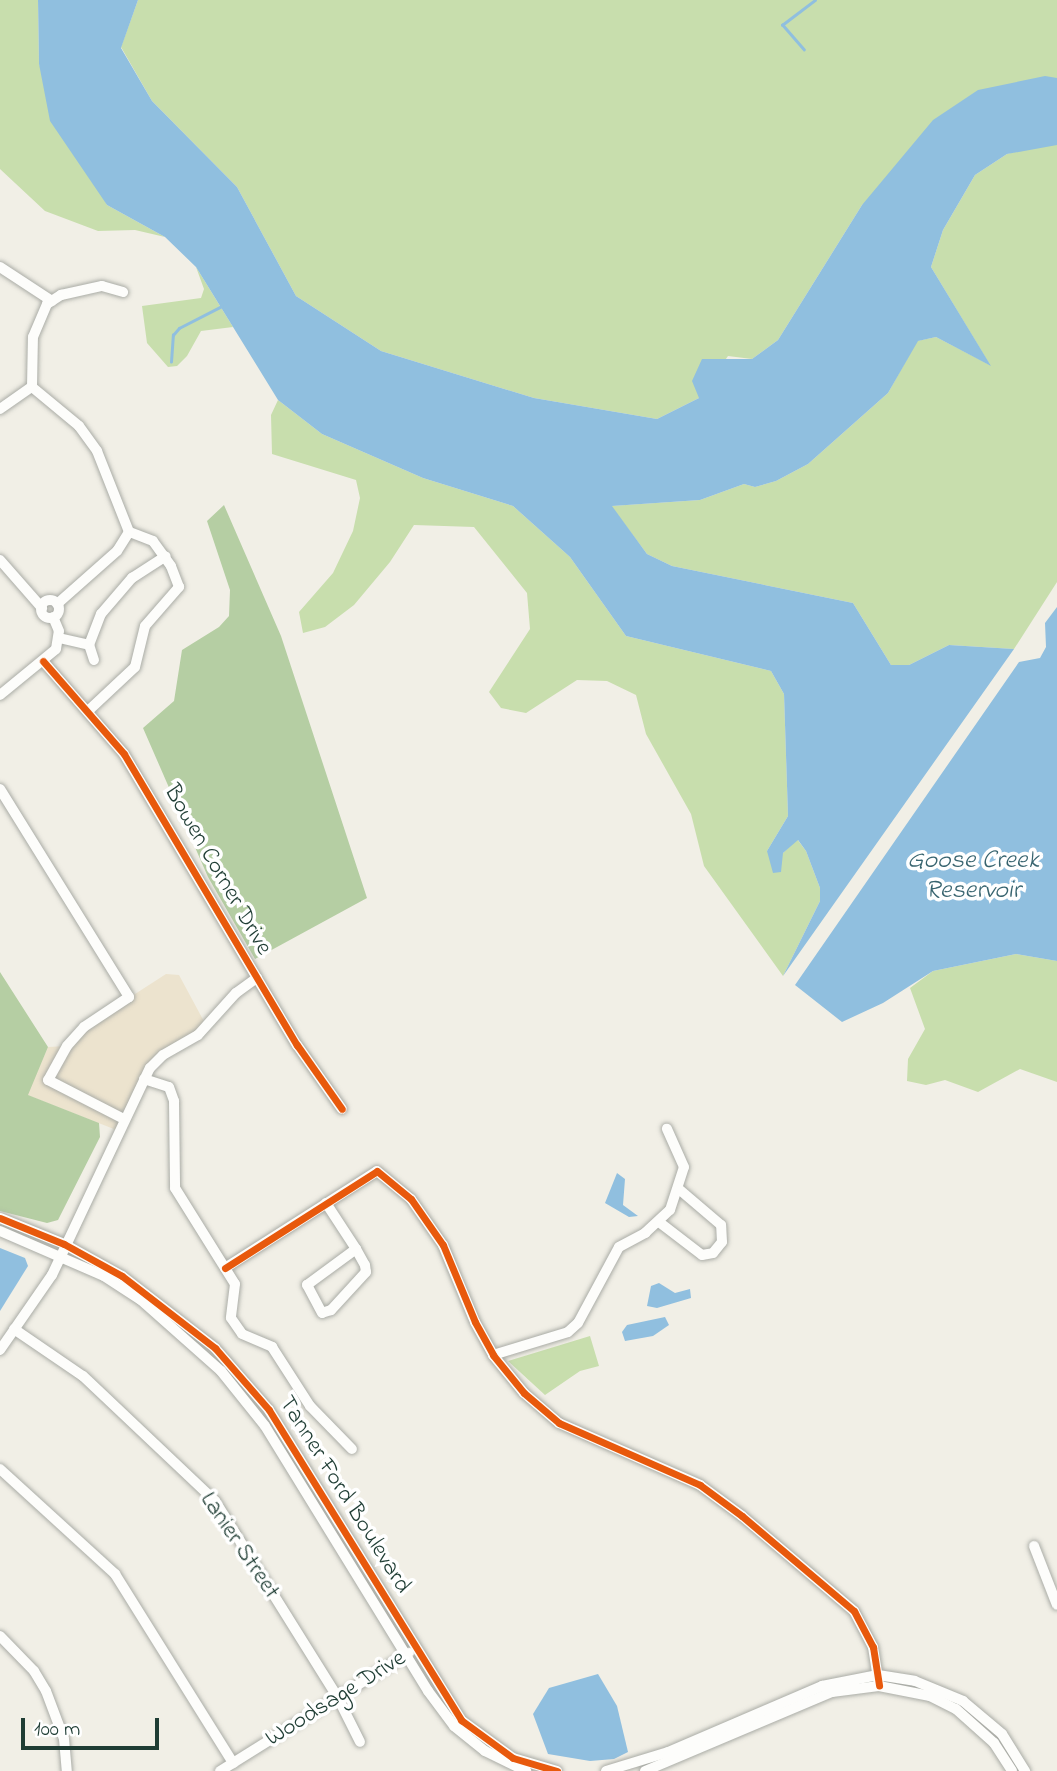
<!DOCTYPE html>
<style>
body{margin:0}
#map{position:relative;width:1057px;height:1771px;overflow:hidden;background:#f1efe6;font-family:"Indie Flower",sans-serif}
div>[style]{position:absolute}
.built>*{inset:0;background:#ece3ce}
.green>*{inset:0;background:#c8dead}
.forest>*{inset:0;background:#b5cea3}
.water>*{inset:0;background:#90bfdf}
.stream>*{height:2.5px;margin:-1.25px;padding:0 1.25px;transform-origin:1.25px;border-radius:1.25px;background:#90bfdf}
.roads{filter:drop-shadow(0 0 2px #aaaca6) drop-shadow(0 0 2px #aaaca6)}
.minor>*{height:10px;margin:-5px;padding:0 5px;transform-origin:5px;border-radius:5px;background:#fdfdfb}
.minor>.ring{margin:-5px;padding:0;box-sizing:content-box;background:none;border:10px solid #fdfdfb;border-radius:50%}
.cycleway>*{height:7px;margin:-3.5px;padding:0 3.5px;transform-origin:3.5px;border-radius:3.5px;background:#e8590c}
span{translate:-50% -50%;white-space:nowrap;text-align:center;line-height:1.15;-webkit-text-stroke:7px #fff;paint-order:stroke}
.street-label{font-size:24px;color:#1f3d34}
.water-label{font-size:26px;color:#38646f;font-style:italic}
.scale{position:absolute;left:21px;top:1718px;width:138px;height:32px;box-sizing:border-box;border:4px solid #1f3d34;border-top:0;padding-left:9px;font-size:21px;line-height:24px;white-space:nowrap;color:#1f3d34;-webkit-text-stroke:5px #fff;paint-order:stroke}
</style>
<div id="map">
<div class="built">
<i style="clip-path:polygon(166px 974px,179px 975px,207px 1027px,163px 1055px,119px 1131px,27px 1095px,48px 1047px,67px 1046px,84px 1027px)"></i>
</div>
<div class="green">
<i style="clip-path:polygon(0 0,38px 0,39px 64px,107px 205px,165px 237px,135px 230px,98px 231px,45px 211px,0 169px)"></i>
<i style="clip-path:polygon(138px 0,1057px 0,1057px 79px,862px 205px,778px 340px,752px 359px,728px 356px,699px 398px,657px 419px,534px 398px,381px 351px,296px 296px,237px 187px,152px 101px,121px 47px)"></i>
<i style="clip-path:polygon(1039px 145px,1057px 145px,1057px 582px,1014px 649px,949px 645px,909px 665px,891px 665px,853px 603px,672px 566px,647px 554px,611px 506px,700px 500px,744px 484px,755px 487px,776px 481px,808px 464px,888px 393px,917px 341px,936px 337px,990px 365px,931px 267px,943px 230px,975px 175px,1007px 154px)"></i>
<i style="clip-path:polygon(196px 267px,233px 327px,201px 331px,187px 356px,177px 366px,168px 367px,147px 343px,142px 306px,201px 298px,204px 289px)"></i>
<i style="clip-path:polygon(278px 400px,322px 434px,423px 478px,513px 506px,570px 557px,626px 636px,771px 671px,784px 694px,788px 816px,767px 851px,783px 853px,797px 839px,806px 851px,820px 888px,820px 901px,783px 976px,704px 866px,691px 814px,646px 734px,636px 695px,607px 681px,577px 680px,526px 713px,501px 708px,489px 692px,530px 629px,527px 593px,474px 527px,414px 525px,390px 562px,354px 605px,325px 627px,303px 633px,299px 612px,333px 573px,353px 531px,360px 498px,356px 480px,272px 454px,271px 415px)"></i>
<i style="clip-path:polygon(1016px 954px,1057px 961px,1057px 1082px,1020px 1069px,978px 1092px,945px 1080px,926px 1085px,907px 1081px,908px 1059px,925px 1029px,910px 988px,933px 971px)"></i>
<i style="clip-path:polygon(590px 1336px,599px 1366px,580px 1371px,545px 1395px,508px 1361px)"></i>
</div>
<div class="forest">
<i style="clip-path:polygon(224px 505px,281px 636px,367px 898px,255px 959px,208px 877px,143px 728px,174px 701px,182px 650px,219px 627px,229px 616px,230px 590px,207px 521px)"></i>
<i style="clip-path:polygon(0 972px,48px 1047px,28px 1095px,99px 1123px,100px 1137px,58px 1220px,47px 1223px,0 1211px)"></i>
</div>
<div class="water">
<i style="clip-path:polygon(38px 0,138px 0,121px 48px,152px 101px,237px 187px,296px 296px,381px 351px,534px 398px,657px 419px,699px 398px,692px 381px,702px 359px,752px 359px,778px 340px,862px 205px,933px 120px,978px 90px,1045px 76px,1057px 78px,1057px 145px,1007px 154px,975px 175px,943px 230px,931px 267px,991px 366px,936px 337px,918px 341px,888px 393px,808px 464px,776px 481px,755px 487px,744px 484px,700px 500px,612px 506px,647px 554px,672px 566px,853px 603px,891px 665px,909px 665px,949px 645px,1014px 649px,783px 976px,820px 901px,820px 888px,806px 851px,798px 840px,783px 853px,781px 872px,773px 873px,767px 851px,788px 816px,784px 694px,771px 671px,626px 636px,570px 557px,513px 506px,423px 478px,322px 434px,278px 400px,196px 267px,165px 237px,107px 205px,50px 121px,39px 64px)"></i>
<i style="clip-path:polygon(1057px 607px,1057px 961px,1016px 954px,933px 971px,883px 1003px,842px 1022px,795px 985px,1019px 662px,1040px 658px,1046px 647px,1045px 623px)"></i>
<i style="clip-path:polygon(617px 1173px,625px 1179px,623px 1205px,638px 1216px,629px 1217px,605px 1203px)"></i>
<i style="clip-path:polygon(0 1248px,25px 1258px,28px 1266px,0 1311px)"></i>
<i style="clip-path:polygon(659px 1283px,675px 1293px,690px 1289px,691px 1298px,657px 1308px,647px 1306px,651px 1286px)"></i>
<i style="clip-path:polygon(665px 1317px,669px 1325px,653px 1336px,625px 1341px,622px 1332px,627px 1325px)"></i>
<i style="clip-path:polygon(598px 1674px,617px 1706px,628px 1752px,614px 1759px,590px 1761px,548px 1754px,533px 1714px,549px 1688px)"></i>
</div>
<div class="stream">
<i style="left:804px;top:50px;width:33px;rotate:-131deg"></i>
<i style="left:782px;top:25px;width:41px;rotate:-37.1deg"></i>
<i style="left:171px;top:362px;width:27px;rotate:-86deg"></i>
<i style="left:173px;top:335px;width:9px;rotate:-49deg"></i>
<i style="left:179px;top:328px;width:48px;rotate:-27.1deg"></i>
</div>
<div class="roads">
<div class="minor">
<i style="left:0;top:267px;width:62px;rotate:33.2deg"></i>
<i style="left:32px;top:387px;width:61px;rotate:39.7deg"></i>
<i style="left:79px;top:426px;width:31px;rotate:54deg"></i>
<i style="left:97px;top:451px;width:87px;rotate:68.4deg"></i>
<i style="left:129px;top:532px;width:22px;rotate:122deg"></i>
<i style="left:117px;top:551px;width:80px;rotate:138.5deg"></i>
<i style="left:32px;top:387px;width:50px;rotate:-88.9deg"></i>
<i style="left:33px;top:337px;width:36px;rotate:-67deg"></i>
<i style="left:47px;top:304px;width:17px;rotate:-33deg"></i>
<i style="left:61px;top:295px;width:42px;rotate:-12.4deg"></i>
<i style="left:102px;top:286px;width:22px;rotate:16deg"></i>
<i style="left:0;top:409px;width:39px;rotate:-35deg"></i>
<i style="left:0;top:560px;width:64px;rotate:48.8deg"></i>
<i class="ring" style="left:41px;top:600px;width:8px;height:8px"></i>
<i style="left:59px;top:638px;width:31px;rotate:13deg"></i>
<i style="left:94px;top:660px;width:16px;rotate:-108deg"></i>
<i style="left:89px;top:645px;width:33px;rotate:-69deg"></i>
<i style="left:101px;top:614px;width:48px;rotate:-49.3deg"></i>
<i style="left:132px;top:578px;width:40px;rotate:-32.9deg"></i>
<i style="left:43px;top:661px;width:123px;rotate:48.9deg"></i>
<i style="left:124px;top:754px;width:339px;rotate:59.3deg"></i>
<i style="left:297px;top:1045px;width:78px;rotate:54.9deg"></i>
<i style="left:0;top:695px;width:72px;rotate:-39.4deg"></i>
<i style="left:56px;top:649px;width:18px;rotate:-81deg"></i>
<i style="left:59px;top:631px;width:15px;rotate:-113deg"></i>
<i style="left:88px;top:711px;width:64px;rotate:-43.1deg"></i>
<i style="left:135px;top:667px;width:42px;rotate:-76.3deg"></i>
<i style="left:145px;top:626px;width:52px;rotate:-48.9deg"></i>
<i style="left:179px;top:587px;width:22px;rotate:-111deg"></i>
<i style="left:171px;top:566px;width:31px;rotate:-126deg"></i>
<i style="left:153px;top:541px;width:26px;rotate:-159deg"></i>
<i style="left:0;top:789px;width:245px;rotate:58.2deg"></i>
<i style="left:129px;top:997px;width:54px;rotate:146.3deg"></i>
<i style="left:84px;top:1027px;width:25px;rotate:132deg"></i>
<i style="left:67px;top:1046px;width:39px;rotate:119deg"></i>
<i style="left:48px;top:1080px;width:85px;rotate:27.2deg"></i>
<i style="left:144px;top:1079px;width:26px;rotate:18deg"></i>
<i style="left:169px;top:1087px;width:15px;rotate:70deg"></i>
<i style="left:174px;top:1101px;width:87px;rotate:89.3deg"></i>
<i style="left:175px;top:1188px;width:113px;rotate:58deg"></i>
<i style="left:235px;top:1284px;width:34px;rotate:97deg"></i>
<i style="left:231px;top:1318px;width:19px;rotate:55deg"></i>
<i style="left:242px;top:1334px;width:33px;rotate:23deg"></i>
<i style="left:272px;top:1347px;width:70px;rotate:57.2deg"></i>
<i style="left:310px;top:1406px;width:60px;rotate:45.7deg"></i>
<i style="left:326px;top:1203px;width:55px;rotate:56.9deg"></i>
<i style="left:356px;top:1249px;width:18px;rotate:61deg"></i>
<i style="left:365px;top:1265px;width:7px;rotate:82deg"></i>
<i style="left:366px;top:1272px;width:52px;rotate:132.6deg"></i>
<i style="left:331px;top:1310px;width:9px;rotate:162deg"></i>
<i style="left:322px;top:1313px;width:32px;rotate:-118deg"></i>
<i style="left:307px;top:1285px;width:61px;rotate:-36.3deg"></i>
<i style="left:0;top:1218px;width:69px;rotate:22.1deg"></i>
<i style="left:64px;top:1244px;width:66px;rotate:28.9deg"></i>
<i style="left:122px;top:1276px;width:118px;rotate:37.7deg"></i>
<i style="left:215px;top:1348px;width:82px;rotate:48.9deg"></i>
<i style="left:269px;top:1410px;width:365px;rotate:58.2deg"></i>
<i style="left:461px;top:1720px;width:64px;rotate:36.2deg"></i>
<i style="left:513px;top:1758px;width:46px;rotate:16.5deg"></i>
<i style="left:659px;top:1222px;width:54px;rotate:37.5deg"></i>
<i style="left:702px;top:1255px;width:11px;rotate:-10deg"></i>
<i style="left:713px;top:1253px;width:14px;rotate:-51deg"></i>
<i style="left:722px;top:1242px;width:17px;rotate:-93deg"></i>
<i style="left:721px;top:1225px;width:54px;rotate:-139.5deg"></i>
<i style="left:0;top:1231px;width:113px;rotate:23.4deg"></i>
<i style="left:104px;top:1276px;width:44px;rotate:33deg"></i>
<i style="left:141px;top:1300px;width:107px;rotate:41.6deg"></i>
<i style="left:221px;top:1371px;width:70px;rotate:51.3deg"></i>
<i style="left:265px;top:1426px;width:311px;rotate:58.4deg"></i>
<i style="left:428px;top:1691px;width:44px;rotate:53.4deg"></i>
<i style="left:454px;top:1726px;width:40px;rotate:39deg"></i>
<i style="left:485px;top:1751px;width:46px;rotate:26deg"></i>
<i style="left:225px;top:1268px;width:180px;rotate:-32.5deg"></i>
<i style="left:377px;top:1171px;width:44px;rotate:39.5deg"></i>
<i style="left:411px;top:1199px;width:56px;rotate:55.2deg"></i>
<i style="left:443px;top:1245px;width:83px;rotate:67.4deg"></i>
<i style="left:475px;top:1322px;width:38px;rotate:61deg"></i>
<i style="left:493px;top:1355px;width:49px;rotate:50.8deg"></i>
<i style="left:524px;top:1393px;width:46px;rotate:40.6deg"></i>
<i style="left:559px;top:1423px;width:154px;rotate:23.7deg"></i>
<i style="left:700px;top:1485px;width:52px;rotate:36.4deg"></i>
<i style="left:742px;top:1516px;width:147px;rotate:40.3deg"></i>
<i style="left:854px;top:1611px;width:41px;rotate:62.2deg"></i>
<i style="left:873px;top:1647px;width:39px;rotate:81deg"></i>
<i style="left:14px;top:1329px;width:83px;rotate:34.3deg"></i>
<i style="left:83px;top:1376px;width:182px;rotate:43.4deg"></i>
<i style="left:215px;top:1501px;width:232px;rotate:58deg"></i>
<i style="left:338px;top:1698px;width:49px;rotate:63.4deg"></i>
<i style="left:0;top:1350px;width:91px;rotate:-55.3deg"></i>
<i style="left:52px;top:1275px;width:229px;rotate:-64.7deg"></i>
<i style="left:150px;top:1068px;width:18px;rotate:-45deg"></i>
<i style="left:163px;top:1055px;width:40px;rotate:-29.7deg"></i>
<i style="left:198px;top:1035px;width:57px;rotate:-47.9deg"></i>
<i style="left:236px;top:993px;width:26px;rotate:-36deg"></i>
<i style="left:493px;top:1355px;width:78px;rotate:-17deg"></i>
<i style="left:568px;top:1332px;width:13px;rotate:-42deg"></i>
<i style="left:578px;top:1323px;width:86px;rotate:-61.7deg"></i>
<i style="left:619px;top:1247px;width:30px;rotate:-28deg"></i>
<i style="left:645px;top:1233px;width:34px;rotate:-43deg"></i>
<i style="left:670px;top:1210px;width:45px;rotate:-72deg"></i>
<i style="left:684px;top:1167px;width:42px;rotate:-114.1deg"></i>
<i style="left:0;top:1469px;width:156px;rotate:42.4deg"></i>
<i style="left:115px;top:1574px;width:223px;rotate:58deg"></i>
<i style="left:1034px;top:1546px;width:63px;rotate:68.7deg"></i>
<i style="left:0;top:1636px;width:49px;rotate:45.8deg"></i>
<i style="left:34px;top:1671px;width:23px;rotate:59deg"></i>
<i style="left:46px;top:1691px;width:51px;rotate:69.4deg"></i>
<i style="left:64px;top:1739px;width:32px;rotate:85deg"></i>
<i style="left:220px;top:1771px;width:223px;rotate:-32deg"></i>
<i style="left:606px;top:1771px;width:65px;rotate:-17deg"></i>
<i style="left:668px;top:1752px;width:168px;rotate:-23.2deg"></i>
<i style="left:822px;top:1686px;width:57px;rotate:-11.1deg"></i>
<i style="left:878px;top:1675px;width:37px;rotate:9deg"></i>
<i style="left:915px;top:1681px;width:52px;rotate:22.6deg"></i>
<i style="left:963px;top:1701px;width:51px;rotate:40.2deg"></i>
<i style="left:1002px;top:1734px;width:44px;rotate:58.1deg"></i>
<i style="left:645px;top:1771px;width:203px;rotate:-22.9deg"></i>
<i style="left:832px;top:1692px;width:47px;rotate:-7.3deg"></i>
<i style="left:879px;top:1686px;width:52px;rotate:11.1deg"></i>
<i style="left:930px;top:1696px;width:29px;rotate:27deg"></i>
<i style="left:956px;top:1709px;width:51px;rotate:41.8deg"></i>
<i style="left:994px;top:1743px;width:33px;rotate:57deg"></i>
</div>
</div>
<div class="cycleway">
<i style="left:43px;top:661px;width:123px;rotate:48.9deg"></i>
<i style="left:124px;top:754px;width:339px;rotate:59.3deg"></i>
<i style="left:297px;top:1045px;width:78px;rotate:54.9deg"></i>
<i style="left:0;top:1218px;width:69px;rotate:22.1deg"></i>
<i style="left:64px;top:1244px;width:66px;rotate:28.9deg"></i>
<i style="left:122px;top:1276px;width:118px;rotate:37.7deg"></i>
<i style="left:215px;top:1348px;width:82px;rotate:48.9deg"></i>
<i style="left:269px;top:1410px;width:365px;rotate:58.2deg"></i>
<i style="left:461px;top:1720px;width:64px;rotate:36.2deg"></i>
<i style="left:513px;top:1758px;width:46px;rotate:16.5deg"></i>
<i style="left:225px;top:1268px;width:180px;rotate:-32.5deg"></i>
<i style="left:377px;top:1171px;width:44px;rotate:39.5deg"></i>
<i style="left:411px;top:1199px;width:56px;rotate:55.2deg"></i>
<i style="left:443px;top:1245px;width:83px;rotate:67.4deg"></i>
<i style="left:475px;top:1322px;width:38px;rotate:61deg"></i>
<i style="left:493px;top:1355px;width:49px;rotate:50.8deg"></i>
<i style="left:524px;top:1393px;width:46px;rotate:40.6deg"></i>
<i style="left:559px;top:1423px;width:154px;rotate:23.7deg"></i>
<i style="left:700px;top:1485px;width:52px;rotate:36.4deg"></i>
<i style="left:742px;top:1516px;width:147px;rotate:40.3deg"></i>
<i style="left:854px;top:1611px;width:41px;rotate:62.2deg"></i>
<i style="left:873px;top:1647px;width:39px;rotate:81deg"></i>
</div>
<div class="street-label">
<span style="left:217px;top:870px;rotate:60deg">Bowen Corner Drive</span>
<span style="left:344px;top:1495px;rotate:58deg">Tanner Ford Boulevard</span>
<span style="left:239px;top:1546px;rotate:56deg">Lanier Street</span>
<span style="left:336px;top:1699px;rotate:-32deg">Woodsage Drive</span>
</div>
<div class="water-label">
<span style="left:973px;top:877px">Goose Creek<br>Reservoir</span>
</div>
<div class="scale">100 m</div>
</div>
